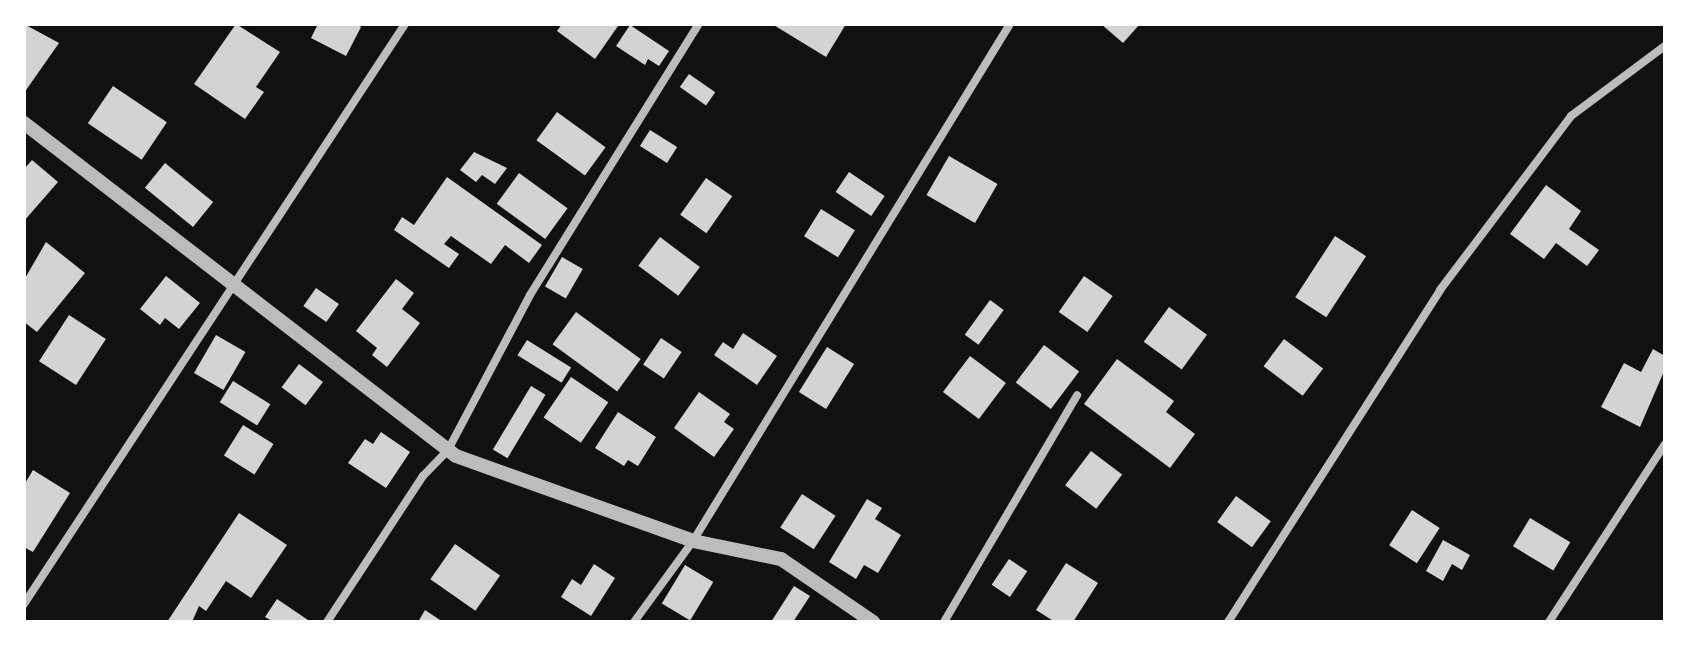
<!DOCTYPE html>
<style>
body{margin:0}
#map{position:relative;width:1689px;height:646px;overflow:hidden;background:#111;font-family:"Source Serif 4",serif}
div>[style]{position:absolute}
.building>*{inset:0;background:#d3d3d3;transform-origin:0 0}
.minor>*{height:8px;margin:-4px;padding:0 4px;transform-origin:4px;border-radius:4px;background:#bcbcbc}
.tertiary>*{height:14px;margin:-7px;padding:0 7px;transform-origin:7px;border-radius:7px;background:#bcbcbc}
span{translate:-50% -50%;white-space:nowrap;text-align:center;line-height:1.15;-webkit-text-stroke:6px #fff;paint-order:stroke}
.frame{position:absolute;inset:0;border:26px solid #fff;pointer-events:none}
</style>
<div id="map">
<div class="building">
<i style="clip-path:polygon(24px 24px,59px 43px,24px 93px)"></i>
<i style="clip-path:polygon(236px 24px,280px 52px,256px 87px,264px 92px,245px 119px,194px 84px)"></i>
<i style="clip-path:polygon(318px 24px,356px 24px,361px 27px,346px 56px,311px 38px)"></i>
<i style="clip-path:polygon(562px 24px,615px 24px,618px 26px,595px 59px,557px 31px)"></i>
<i style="clip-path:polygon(772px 24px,846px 24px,826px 57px)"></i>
<i style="clip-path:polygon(1101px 24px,1140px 24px,1123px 43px)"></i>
<i style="clip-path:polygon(630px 25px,669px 51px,659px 66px,648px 59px,645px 65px,616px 46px)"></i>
<i style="left:689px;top:74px;width:32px;height:16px;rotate:35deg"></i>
<i style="left:113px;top:86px;width:65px;height:45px;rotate:34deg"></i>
<i style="left:557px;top:112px;width:60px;height:35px;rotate:36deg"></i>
<i style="left:650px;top:130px;width:32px;height:19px;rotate:32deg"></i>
<i style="clip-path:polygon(474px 152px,507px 168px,495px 184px,482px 175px,476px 182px,460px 170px)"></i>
<i style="left:949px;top:156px;width:56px;height:45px;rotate:30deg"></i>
<i style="clip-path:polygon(32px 160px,58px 182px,24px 221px,24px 169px)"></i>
<i style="left:165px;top:163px;width:62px;height:32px;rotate:39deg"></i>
<i style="left:849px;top:172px;width:43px;height:24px;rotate:34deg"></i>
<i style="left:519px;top:173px;width:60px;height:38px;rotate:36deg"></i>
<i style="clip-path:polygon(447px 177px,542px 245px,529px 263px,505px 245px,491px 264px,451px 236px,444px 244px,459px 254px,449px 268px,394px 230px,402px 217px,414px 225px)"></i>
<i style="left:706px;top:178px;width:32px;height:45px;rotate:35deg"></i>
<i style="clip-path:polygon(1546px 185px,1581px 211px,1569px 229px,1599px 250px,1587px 266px,1556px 243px,1544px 259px,1510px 234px)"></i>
<i style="left:821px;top:209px;width:40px;height:32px;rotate:32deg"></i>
<i style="left:1335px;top:236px;width:37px;height:73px;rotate:33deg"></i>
<i style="left:660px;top:237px;width:50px;height:36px;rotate:37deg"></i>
<i style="clip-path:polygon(46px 242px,85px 273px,37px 332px,24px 322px,24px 280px)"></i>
<i style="left:562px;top:257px;width:24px;height:34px;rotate:30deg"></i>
<i style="clip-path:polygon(166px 276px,200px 303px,179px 329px,165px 318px,160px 325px,140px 309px)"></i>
<i style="left:1084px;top:276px;width:35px;height:44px;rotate:35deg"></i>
<i style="clip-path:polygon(396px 279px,414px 293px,402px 309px,420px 323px,387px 367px,372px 355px,377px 348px,356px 331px)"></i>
<i style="left:316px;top:288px;width:28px;height:22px;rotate:35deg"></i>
<i style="left:990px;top:300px;width:17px;height:43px;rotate:36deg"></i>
<i style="left:1169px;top:307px;width:47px;height:43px;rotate:36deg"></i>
<i style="left:576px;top:312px;width:80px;height:40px;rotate:36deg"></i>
<i style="left:69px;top:315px;width:44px;height:55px;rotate:33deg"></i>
<i style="clip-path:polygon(743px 333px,777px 356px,757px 385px,714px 355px,723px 342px,733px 349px)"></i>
<i style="left:216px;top:335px;width:34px;height:44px;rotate:30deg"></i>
<i style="left:661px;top:338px;width:25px;height:32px;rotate:34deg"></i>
<i style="left:1284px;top:339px;width:49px;height:34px;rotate:37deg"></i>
<i style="left:527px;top:340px;width:52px;height:18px;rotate:32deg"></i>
<i style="left:1044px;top:345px;width:44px;height:47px;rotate:37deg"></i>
<i style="left:827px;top:347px;width:32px;height:53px;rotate:32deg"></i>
<i style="clip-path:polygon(1653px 349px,1665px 356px,1665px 369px,1640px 427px,1601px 407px,1624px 363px,1641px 372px)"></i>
<i style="left:970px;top:356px;width:45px;height:45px;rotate:37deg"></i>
<i style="clip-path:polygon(1117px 359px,1174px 401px,1166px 412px,1195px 434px,1170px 468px,1084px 404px)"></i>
<i style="left:299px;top:364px;width:30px;height:29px;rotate:37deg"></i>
<i style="left:571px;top:377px;width:45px;height:49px;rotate:34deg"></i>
<i style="left:233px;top:381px;width:44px;height:25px;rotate:32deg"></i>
<i style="left:531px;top:386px;width:17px;height:74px;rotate:31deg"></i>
<i style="clip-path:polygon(699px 392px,730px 414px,724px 422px,734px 429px,714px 457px,674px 428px)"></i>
<i style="clip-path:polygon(618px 412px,656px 437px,638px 466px,628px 460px,624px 466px,595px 448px)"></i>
<i style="left:243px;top:425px;width:36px;height:36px;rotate:32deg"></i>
<i style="clip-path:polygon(381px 432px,410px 452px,386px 488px,348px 463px,365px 439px,373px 444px)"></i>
<i style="left:1091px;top:451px;width:39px;height:43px;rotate:37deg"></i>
<i style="clip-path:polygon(33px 470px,70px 493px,33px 552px,24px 547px,24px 485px)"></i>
<i style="left:802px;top:494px;width:40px;height:40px;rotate:33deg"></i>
<i style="left:1236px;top:496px;width:43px;height:32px;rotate:36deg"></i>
<i style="clip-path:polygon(867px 499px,882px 508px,875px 519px,901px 535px,878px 573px,864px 565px,856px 579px,829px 562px)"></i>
<i style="left:1412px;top:510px;width:33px;height:42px;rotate:33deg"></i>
<i style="clip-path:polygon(239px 513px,287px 545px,251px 598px,226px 581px,206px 611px,199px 606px,192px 622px,167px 622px)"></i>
<i style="left:1530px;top:518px;width:47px;height:33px;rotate:31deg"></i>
<i style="clip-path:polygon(1443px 540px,1470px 555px,1462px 570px,1452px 564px,1443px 581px,1426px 571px)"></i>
<i style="left:455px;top:544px;width:55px;height:43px;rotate:35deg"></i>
<i style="left:1009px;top:559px;width:22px;height:31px;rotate:34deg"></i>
<i style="clip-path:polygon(1066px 563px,1098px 583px,1073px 622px,1055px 622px,1036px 610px)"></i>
<i style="clip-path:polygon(594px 564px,615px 578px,591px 616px,561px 597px,572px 579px,581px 585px)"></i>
<i style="left:685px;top:565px;width:33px;height:45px;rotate:31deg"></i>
<i style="clip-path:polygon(794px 586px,810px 596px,793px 622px,771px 622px)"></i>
<i style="clip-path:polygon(277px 599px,308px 620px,307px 622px,274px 622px,265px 617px)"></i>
<i style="clip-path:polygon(425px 610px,443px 622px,418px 622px)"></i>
</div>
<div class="minor">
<i style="left:24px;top:604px;width:694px;rotate:-56.7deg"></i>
<i style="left:327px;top:622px;width:175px;rotate:-56.7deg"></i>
<i style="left:423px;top:476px;width:36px;rotate:-46deg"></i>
<i style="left:448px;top:450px;width:175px;rotate:-62.1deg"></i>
<i style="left:530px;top:295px;width:319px;rotate:-58.1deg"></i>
<i style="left:634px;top:622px;width:100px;rotate:-53.9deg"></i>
<i style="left:693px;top:541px;width:606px;rotate:-58.49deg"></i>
<i style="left:944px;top:622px;width:263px;rotate:-59.6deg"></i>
<i style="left:1228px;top:622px;width:394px;rotate:-57.4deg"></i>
<i style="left:1440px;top:290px;width:218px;rotate:-53deg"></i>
<i style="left:1571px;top:116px;width:117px;rotate:-36.7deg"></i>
<i style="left:1549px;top:622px;width:212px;rotate:-56.9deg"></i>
</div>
<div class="tertiary">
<i style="left:24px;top:123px;width:545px;rotate:37.63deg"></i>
<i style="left:456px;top:456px;width:252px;rotate:19.7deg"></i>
<i style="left:693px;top:541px;width:90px;rotate:11.6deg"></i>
<i style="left:781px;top:559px;width:112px;rotate:34.4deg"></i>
</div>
<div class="frame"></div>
</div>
